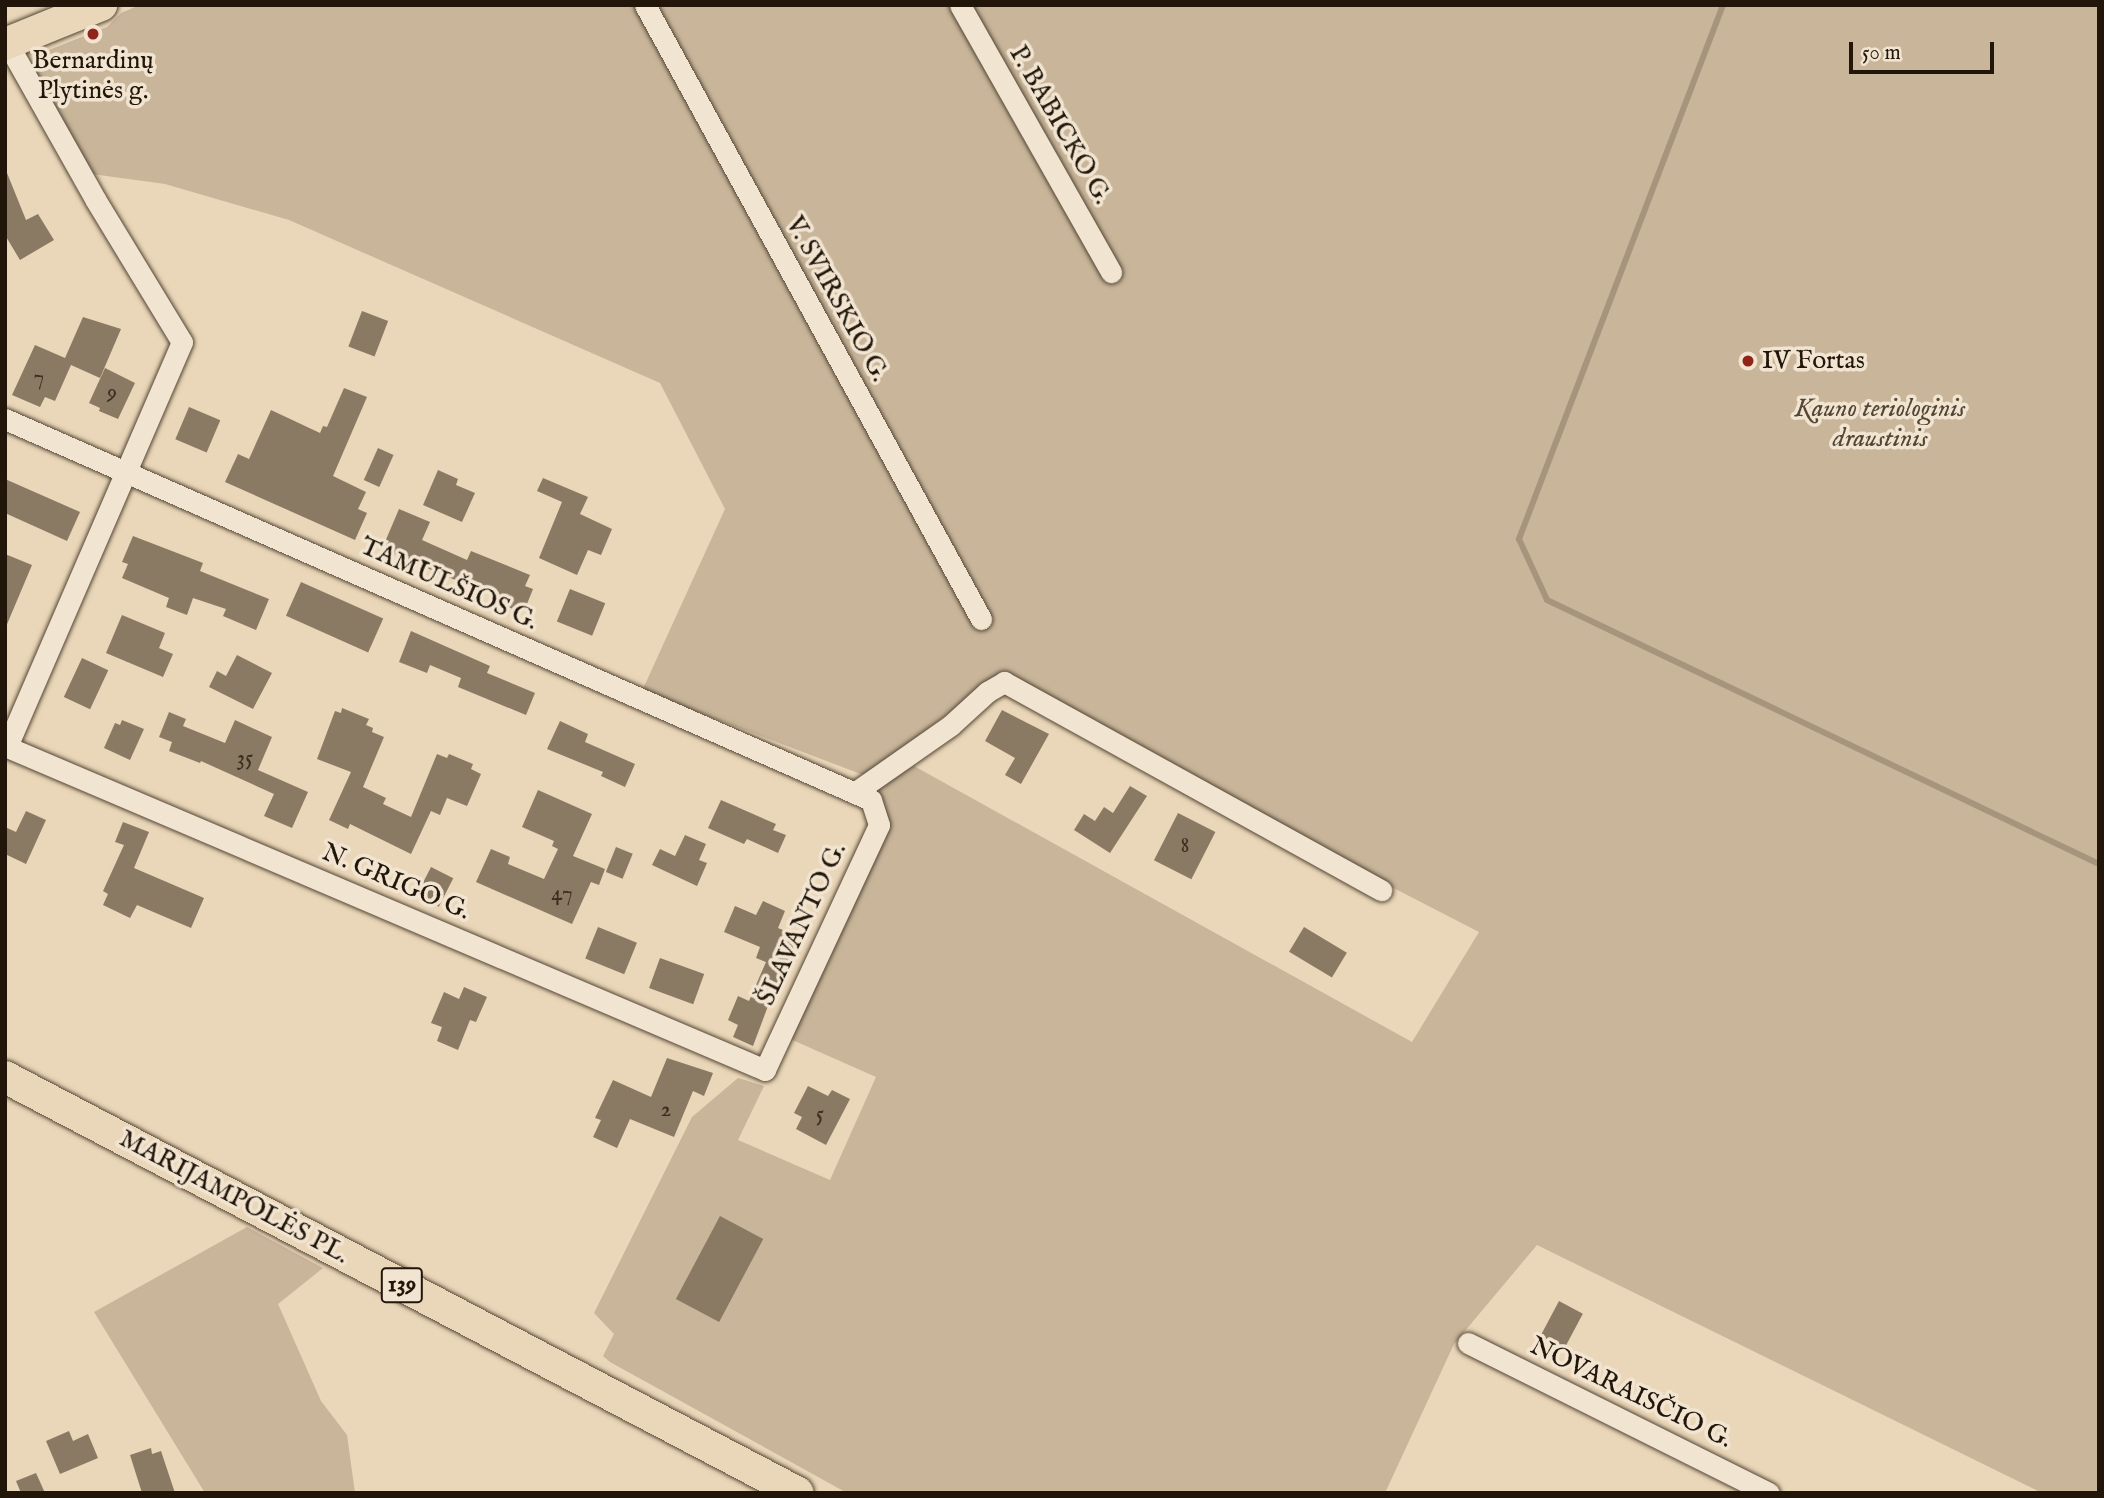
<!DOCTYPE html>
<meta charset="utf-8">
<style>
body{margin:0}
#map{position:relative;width:2104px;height:1498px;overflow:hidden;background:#ead6b8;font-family:"IM FELL English",serif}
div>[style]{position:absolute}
.green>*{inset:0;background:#c8b59a}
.stream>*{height:6px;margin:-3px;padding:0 3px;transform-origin:3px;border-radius:3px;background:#a6957c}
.building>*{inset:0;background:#8a7a64;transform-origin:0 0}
.roads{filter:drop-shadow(0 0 2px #534635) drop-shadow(0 0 2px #534635)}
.minor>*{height:21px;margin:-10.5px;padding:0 10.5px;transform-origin:10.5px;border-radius:10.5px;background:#f1e4d1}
.primary>*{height:32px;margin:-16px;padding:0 16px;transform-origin:16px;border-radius:16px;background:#ead6b8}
.dots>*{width:19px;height:19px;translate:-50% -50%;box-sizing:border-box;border:4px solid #f1e4d1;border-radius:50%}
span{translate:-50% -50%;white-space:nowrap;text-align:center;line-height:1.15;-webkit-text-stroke:7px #f1e4d1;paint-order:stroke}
.number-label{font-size:23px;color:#3b2f20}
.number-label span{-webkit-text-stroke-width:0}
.shield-label span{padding:2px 5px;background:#f1e4d1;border:2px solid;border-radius:5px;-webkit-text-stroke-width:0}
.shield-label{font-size:24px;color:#211609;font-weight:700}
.poi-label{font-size:26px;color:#211609}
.left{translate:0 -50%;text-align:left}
.street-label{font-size:26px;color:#211609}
.park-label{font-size:26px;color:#534634;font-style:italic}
.frame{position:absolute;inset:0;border:7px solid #211609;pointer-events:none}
.scale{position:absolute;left:1849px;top:42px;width:145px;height:32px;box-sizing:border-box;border:4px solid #211609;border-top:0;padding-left:9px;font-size:21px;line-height:24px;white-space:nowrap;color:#211609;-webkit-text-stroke:5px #f1e4d1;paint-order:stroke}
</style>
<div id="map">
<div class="green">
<i style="clip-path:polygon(140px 5px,2099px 5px,2099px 1493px,2042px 1493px,1537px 1245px,1454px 1344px,1385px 1493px,847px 1493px,610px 1362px,603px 1356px,614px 1334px,594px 1313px,692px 1117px,738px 1078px,764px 1086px,738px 1140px,830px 1180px,876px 1077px,788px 1038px,889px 827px,878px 787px,914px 766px,1412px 1042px,1479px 932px,1312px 846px,997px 676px,866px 776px,642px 691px,725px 509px,660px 383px,289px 220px,165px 184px,92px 174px,34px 70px,44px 52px,107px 27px,121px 13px)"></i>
<i style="clip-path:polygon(247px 1227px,323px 1268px,278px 1304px,321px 1401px,347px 1435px,355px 1493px,205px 1493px,94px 1312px)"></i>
</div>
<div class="stream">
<i style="left:1723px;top:5px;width:572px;rotate:110.91deg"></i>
<i style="left:1519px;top:539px;width:67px;rotate:65.3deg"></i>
<i style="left:1547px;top:600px;width:612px;rotate:25.56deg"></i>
</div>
<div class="building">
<i style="clip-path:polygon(5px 168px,26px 220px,38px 214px,54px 240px,20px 260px,5px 235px)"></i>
<i style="left:362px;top:311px;width:28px;height:38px;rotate:21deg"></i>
<i style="clip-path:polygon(83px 317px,121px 329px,100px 378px,71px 365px,55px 401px,45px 397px,40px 407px,12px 395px,35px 345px,65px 358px)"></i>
<i style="clip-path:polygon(105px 368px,135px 383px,118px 419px,99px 411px,100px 408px,89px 403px)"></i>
<i style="clip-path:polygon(344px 388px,367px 397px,333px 476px,366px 492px,358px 509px,367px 513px,355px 540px,225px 482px,238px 454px,249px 459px,271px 410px,320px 433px,323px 426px,327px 427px)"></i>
<i style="left:189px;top:407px;width:34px;height:35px;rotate:23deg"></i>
<i style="left:378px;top:448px;width:17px;height:35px;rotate:24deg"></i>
<i style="clip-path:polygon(438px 470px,458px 479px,456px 485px,475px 493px,462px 522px,423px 505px)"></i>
<i style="clip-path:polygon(543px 478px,588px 497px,580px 514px,612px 529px,601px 555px,588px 550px,577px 575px,539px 558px,562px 502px,537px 491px)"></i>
<i style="clip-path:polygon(5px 479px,80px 512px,67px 541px,5px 513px)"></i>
<i style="clip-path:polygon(399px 509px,430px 522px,422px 540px,467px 560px,471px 551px,530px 575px,525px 586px,533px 589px,525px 609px,516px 606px,515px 610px,495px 601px,499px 592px,463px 576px,460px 582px,382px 549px)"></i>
<i style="clip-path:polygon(133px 536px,203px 563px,200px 571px,269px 599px,256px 630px,223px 616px,226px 609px,193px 598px,187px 615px,166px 607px,169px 598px,122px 578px,128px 564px,122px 562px)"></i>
<i style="clip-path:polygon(5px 554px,32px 565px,5px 629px)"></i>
<i style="left:301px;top:582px;width:90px;height:37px;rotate:24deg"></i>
<i style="left:570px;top:589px;width:38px;height:35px;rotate:22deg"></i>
<i style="clip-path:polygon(122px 615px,165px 633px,159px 648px,173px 654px,163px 677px,106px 653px)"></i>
<i style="clip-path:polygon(411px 631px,490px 666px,487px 673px,535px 693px,526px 715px,458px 687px,461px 678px,430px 665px,427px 673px,399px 662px)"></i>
<i style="clip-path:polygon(237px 655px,272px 673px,253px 709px,209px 687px,217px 671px,226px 676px)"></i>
<i style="left:82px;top:658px;width:29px;height:43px;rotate:25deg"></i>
<i style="clip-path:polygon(342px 708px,369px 719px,366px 725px,373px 728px,372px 732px,384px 737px,363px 787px,386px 798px,383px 804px,411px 817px,437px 754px,447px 758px,449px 754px,473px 764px,471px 769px,481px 774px,467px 806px,447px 798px,440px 815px,431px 811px,411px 854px,350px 824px,348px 829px,329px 820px,351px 772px,317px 759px,335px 711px,341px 713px)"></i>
<i style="clip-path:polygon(1002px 710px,1049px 734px,1021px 784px,1005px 775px,1015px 758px,985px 741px)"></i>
<i style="clip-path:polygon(169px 712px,186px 719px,183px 726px,225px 743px,235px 720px,272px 737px,258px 770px,308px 792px,292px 828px,264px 816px,274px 794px,201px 761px,200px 763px,169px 751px,172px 742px,159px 737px)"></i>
<i style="clip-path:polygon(122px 720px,144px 729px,130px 760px,104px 748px,115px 723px,120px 725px)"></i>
<i style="clip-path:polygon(560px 721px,588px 734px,585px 742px,635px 764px,625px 787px,601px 776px,603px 772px,547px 749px)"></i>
<i style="clip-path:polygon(1130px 786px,1147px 796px,1110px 853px,1074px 830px,1084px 814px,1095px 821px,1104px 807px,1113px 813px)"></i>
<i style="clip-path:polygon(538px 790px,592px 814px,573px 856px,605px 869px,599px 885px,591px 882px,572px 924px,476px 882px,491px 849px,510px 857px,508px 864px,544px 879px,558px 849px,552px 846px,554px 841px,522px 827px)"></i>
<i style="clip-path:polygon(721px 800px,776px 824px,773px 830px,786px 835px,778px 853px,747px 839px,744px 844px,708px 828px)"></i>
<i style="clip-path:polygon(26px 811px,46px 820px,26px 864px,5px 854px,5px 827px,16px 832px)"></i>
<i style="left:1178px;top:813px;width:42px;height:53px;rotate:27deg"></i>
<i style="clip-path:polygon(123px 822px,149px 832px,134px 868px,204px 898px,191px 928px,137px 905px,130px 918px,103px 905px,108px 894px,103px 891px,124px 845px,115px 842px)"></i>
<i style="clip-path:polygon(685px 835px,706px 844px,699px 860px,707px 863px,697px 886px,652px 865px,660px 849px,675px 856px)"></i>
<i style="left:616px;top:847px;width:18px;height:27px;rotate:22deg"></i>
<i style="left:431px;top:867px;width:25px;height:32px;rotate:27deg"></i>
<i style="clip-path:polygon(763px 901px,785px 911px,778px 928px,797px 936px,793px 947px,795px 949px,781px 983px,777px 982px,753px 1046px,733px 1037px,738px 1025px,728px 1020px,738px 996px,749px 1001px,766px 962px,756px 958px,760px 947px,724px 932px,735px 906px,756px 915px)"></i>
<i style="left:598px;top:927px;width:42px;height:34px;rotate:22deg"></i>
<i style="left:1304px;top:927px;width:50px;height:29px;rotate:31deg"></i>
<i style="left:660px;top:958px;width:47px;height:32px;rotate:20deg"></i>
<i style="clip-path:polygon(464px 987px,487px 997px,476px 1022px,470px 1020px,458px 1050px,437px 1041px,442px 1027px,431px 1023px,444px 992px,459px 999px)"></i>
<i style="clip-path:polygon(667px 1058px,713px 1073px,704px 1096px,693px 1091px,674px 1137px,630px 1119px,617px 1148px,593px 1137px,601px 1120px,595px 1118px,613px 1080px,651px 1097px)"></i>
<i style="clip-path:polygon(808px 1086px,828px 1096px,832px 1090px,850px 1099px,826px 1145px,796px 1129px,802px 1117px,794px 1113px)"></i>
<i style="left:720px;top:1216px;width:49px;height:94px;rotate:28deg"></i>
<i style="left:1559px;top:1301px;width:27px;height:41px;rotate:28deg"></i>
<i style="clip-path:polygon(69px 1431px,73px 1441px,88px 1434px,98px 1458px,60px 1474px,46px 1441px)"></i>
<i style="clip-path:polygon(151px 1448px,152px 1454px,161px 1451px,175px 1493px,142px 1493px,130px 1455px)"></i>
<i style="clip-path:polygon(36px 1473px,45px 1493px,21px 1493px,16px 1481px)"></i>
</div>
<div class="roads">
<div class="minor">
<i style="left:645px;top:5px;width:700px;rotate:61.31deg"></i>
<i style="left:960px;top:5px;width:307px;rotate:60.5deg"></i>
<i style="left:5px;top:39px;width:184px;rotate:60.6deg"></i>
<i style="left:95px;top:199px;width:167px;rotate:58.7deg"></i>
<i style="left:182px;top:342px;width:441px;rotate:113.4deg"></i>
<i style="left:5px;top:419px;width:946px;rotate:23.75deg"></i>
<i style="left:871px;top:800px;width:26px;rotate:72deg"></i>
<i style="left:879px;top:825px;width:270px;rotate:115deg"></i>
<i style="left:765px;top:1070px;width:826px;rotate:-156.91deg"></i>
<i style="left:854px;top:793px;width:118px;rotate:-35deg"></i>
<i style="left:951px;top:725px;width:49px;rotate:-42.5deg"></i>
<i style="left:987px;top:692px;width:20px;rotate:-30deg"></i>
<i style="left:1004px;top:682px;width:431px;rotate:28.9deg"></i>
<i style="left:1468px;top:1343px;width:336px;rotate:26.5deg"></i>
</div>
<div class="primary">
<i style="left:5px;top:44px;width:104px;rotate:-22.1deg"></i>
<i style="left:5px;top:1077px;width:895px;rotate:27.68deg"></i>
</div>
</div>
<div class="dots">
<i style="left:93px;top:34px;background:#8f2418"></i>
<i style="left:1748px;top:361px;background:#8f2418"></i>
</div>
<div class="number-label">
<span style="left:39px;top:378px">7</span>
<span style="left:112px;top:393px">9</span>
<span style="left:245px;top:759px">35</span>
<span style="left:1185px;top:846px">8</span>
<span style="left:562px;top:894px">47</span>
<span style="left:666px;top:1110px">2</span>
<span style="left:820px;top:1115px">5</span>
</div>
<div class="shield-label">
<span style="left:402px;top:1285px">139</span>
</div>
<div class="poi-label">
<span style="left:93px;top:76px">Bernardinų<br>Plytinės g.</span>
<span class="left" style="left:1762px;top:361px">IV Fortas</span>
</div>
<div class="street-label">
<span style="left:1060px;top:125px;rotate:60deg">P. BABICKO G.</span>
<span style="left:837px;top:299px;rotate:61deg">V. SVIRSKIO G.</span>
<span style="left:449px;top:584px;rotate:24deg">TAMULŠIOS G.</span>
<span style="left:396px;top:882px;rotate:23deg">N. GRIGO G.</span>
<span style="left:802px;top:924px;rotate:-65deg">ŠLAVANTO G.</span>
<span style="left:234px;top:1197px;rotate:28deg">MARIJAMPOLĖS PL.</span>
<span style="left:1631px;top:1393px;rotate:26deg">NOVARAISČIO G.</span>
</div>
<div class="park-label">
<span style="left:1880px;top:424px">Kauno teriologinis<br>draustinis</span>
</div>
<div class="frame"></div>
<div class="scale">50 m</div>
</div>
